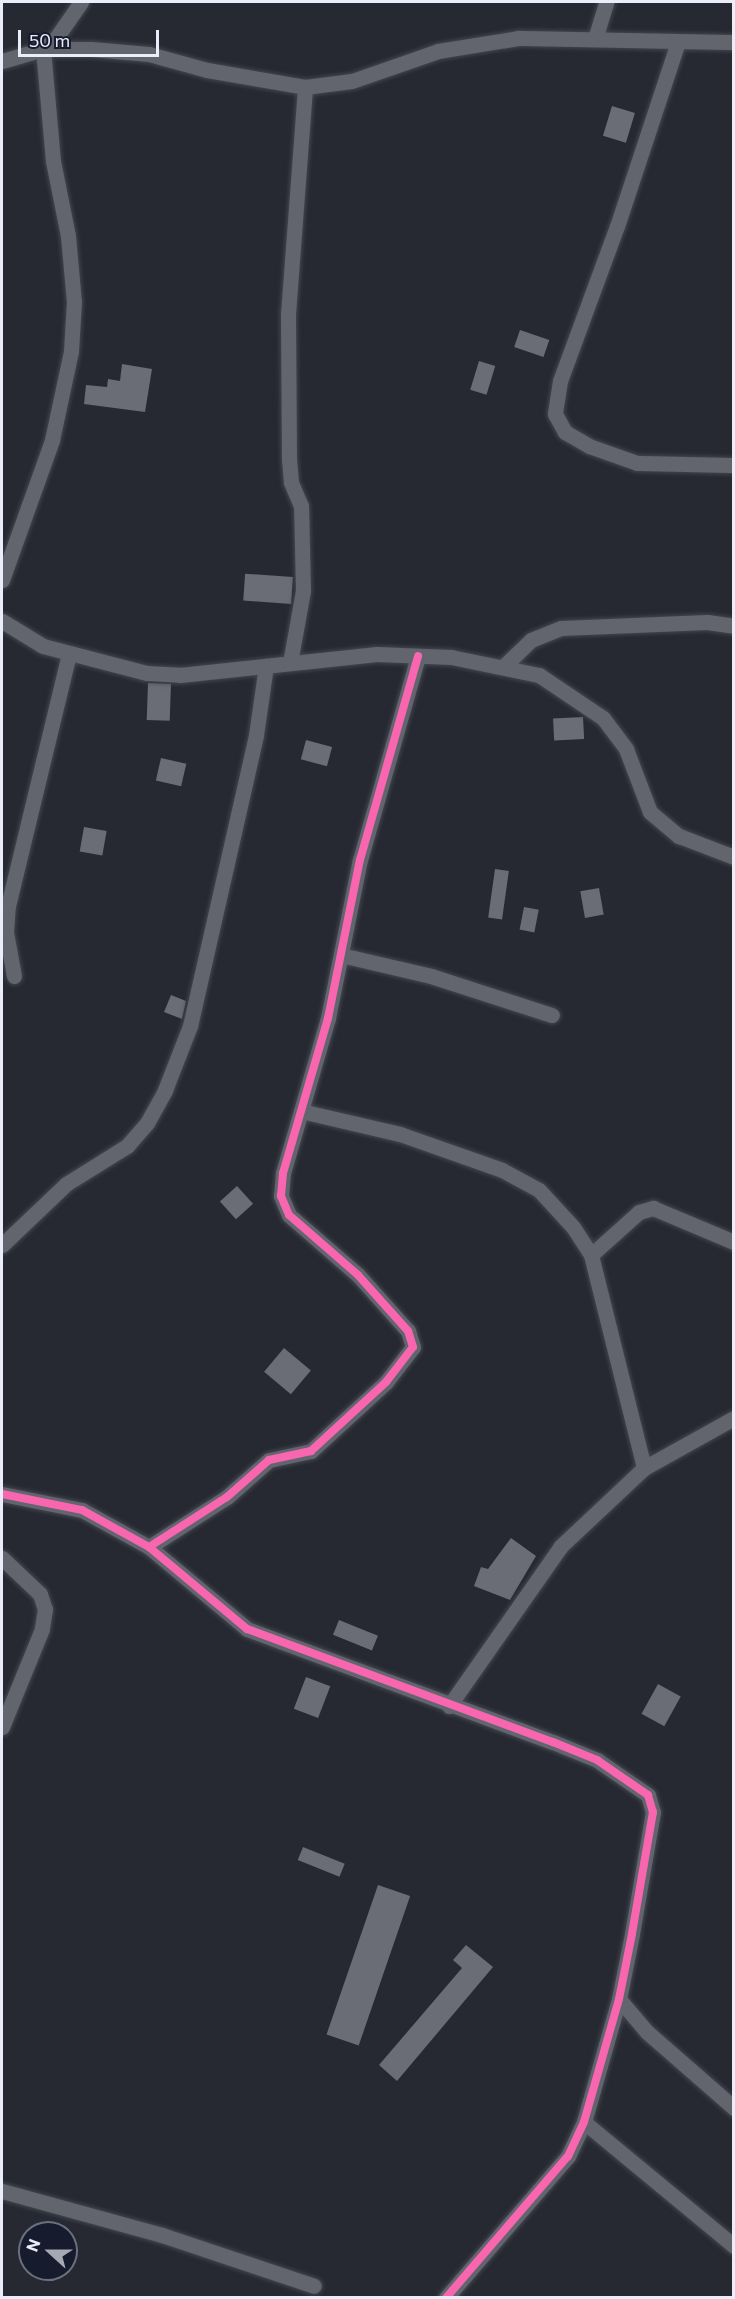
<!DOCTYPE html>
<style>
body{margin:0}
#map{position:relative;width:735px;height:2299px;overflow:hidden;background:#262932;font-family:Commissioner,sans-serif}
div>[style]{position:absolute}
.building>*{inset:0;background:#6a6d75;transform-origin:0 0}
.roads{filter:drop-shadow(0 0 2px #43464f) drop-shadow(0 0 2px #43464f)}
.minor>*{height:15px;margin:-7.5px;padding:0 7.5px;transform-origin:7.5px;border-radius:7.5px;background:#62656e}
.cycleway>*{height:8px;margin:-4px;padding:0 4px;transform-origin:4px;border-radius:4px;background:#f766af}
span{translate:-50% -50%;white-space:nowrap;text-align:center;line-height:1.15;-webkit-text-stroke:6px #161c2d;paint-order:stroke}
.frame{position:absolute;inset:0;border:3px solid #e9eefa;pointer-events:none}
.north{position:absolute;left:18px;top:2221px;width:60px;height:60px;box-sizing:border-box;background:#161c2d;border:2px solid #6a707f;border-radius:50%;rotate:291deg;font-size:16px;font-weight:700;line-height:24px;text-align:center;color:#e9eefa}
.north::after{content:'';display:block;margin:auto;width:21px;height:27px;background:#a5a9b4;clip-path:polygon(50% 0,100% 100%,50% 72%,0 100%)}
.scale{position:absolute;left:18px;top:30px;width:141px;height:27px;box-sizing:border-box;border:3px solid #e9eefa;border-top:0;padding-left:8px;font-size:18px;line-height:21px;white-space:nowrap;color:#e9eefa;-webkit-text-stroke:4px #161c2d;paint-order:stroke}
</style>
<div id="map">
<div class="building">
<i style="left:612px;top:106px;width:24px;height:31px;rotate:17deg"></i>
<i style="left:520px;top:330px;width:31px;height:18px;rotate:19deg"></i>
<i style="left:479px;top:361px;width:17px;height:30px;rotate:17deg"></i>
<i style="clip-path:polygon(122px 364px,152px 369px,145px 412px,84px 404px,86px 385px,107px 387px,108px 379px,120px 381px)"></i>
<i style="left:293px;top:577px;width:27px;height:48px;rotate:94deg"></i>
<i style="left:148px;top:683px;width:23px;height:37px;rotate:2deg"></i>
<i style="left:583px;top:717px;width:22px;height:30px;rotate:87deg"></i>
<i style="left:306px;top:740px;width:27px;height:20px;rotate:15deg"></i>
<i style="left:161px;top:758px;width:26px;height:23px;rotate:13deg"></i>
<i style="left:84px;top:827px;width:23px;height:25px;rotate:10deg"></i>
<i style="left:495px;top:869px;width:14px;height:49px;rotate:8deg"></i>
<i style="left:599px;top:888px;width:27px;height:19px;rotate:80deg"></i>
<i style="left:524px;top:907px;width:15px;height:23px;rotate:11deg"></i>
<i style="clip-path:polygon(171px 995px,186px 1001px,182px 1019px,164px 1012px)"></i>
<i style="left:237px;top:1186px;width:24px;height:23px;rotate:48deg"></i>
<i style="left:284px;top:1348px;width:35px;height:31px;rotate:40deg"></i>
<i style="clip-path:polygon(511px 1538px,536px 1556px,510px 1600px,474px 1586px,481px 1567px,488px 1569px)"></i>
<i style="left:339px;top:1620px;width:42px;height:16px;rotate:22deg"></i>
<i style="left:306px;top:1677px;width:26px;height:34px;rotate:21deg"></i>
<i style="left:658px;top:1684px;width:26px;height:34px;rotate:29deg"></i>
<i style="left:303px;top:1847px;width:45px;height:14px;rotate:22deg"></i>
<i style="left:378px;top:1885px;width:34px;height:158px;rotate:19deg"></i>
<i style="clip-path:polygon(466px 1945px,493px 1967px,397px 2081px,379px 2065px,462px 1968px,453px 1960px)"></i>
</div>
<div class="roads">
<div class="minor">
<i style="left:595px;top:39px;width:39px;rotate:-73deg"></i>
<i style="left:678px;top:42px;width:194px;rotate:108.3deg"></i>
<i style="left:617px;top:226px;width:165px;rotate:110.2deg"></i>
<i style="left:560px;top:381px;width:33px;rotate:99deg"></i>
<i style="left:555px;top:414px;width:21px;rotate:61deg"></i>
<i style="left:565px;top:432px;width:28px;rotate:30deg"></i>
<i style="left:589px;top:446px;width:51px;rotate:19.5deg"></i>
<i style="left:637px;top:463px;width:97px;rotate:1.2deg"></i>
<i style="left:43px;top:49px;width:17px;rotate:-40deg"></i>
<i style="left:56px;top:38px;width:44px;rotate:-55.2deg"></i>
<i style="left:2px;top:61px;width:43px;rotate:-16.3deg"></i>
<i style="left:43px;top:49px;width:48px"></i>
<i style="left:91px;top:49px;width:58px;rotate:4.9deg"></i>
<i style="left:149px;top:54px;width:60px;rotate:15.4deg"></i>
<i style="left:207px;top:70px;width:99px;rotate:9.8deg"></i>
<i style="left:305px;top:87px;width:47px;rotate:-7.3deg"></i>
<i style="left:352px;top:81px;width:91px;rotate:-19.2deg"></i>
<i style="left:438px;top:51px;width:81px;rotate:-9.2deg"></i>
<i style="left:518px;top:38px;width:216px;rotate:1.1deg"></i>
<i style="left:2px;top:580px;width:149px;rotate:-70.3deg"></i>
<i style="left:52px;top:440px;width:91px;rotate:-77.9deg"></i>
<i style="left:71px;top:351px;width:49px;rotate:-86.5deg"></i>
<i style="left:74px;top:302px;width:66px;rotate:-95.2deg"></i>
<i style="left:68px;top:236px;width:76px;rotate:-101.3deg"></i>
<i style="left:53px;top:161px;width:112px;rotate:-95.1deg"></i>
<i style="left:2px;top:621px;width:48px;rotate:31.4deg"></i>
<i style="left:43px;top:646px;width:107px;rotate:14.6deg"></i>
<i style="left:147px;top:673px;width:33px;rotate:3deg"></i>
<i style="left:180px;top:675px;width:198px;rotate:-6.1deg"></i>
<i style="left:377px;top:654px;width:74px;rotate:2.3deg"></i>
<i style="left:451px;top:657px;width:90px;rotate:11.6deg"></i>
<i style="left:539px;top:675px;width:77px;rotate:33.9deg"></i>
<i style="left:603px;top:718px;width:39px;rotate:53deg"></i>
<i style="left:626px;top:749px;width:67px;rotate:69.1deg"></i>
<i style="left:650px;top:812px;width:38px;rotate:40deg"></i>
<i style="left:679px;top:836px;width:59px;rotate:20.9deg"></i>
<i style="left:290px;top:663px;width:73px;rotate:-79.8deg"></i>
<i style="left:303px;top:591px;width:85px;rotate:-91.3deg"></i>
<i style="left:301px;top:506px;width:26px;rotate:-113deg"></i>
<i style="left:291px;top:482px;width:22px;rotate:-95deg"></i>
<i style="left:289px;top:460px;width:146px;rotate:-90.4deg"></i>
<i style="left:288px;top:314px;width:228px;rotate:-85.7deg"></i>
<i style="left:504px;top:666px;width:37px;rotate:-44deg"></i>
<i style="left:531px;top:640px;width:32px;rotate:-22deg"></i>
<i style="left:561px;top:628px;width:146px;rotate:-2.4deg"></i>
<i style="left:707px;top:622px;width:27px;rotate:8deg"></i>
<i style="left:341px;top:955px;width:92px;rotate:13.1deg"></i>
<i style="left:431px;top:976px;width:127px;rotate:17.9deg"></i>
<i style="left:14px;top:976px;width:45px;rotate:-100.3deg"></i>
<i style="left:6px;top:932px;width:26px;rotate:-86deg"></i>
<i style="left:8px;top:906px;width:259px;rotate:-76.4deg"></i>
<i style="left:301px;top:1111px;width:102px;rotate:13.1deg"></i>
<i style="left:400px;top:1134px;width:108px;rotate:19.4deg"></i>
<i style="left:502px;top:1170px;width:42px;rotate:28.4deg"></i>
<i style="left:539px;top:1190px;width:50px;rotate:47.4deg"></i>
<i style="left:573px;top:1227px;width:33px;rotate:57deg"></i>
<i style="left:591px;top:1255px;width:219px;rotate:76deg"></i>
<i style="left:2px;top:1245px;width:88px;rotate:-43.6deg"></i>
<i style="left:66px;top:1184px;width:72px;rotate:-31.9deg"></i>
<i style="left:127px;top:1146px;width:30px;rotate:-49deg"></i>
<i style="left:147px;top:1123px;width:38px;rotate:-61deg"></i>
<i style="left:165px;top:1090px;width:69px;rotate:-68.7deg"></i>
<i style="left:190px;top:1026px;width:298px;rotate:-77.2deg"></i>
<i style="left:256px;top:735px;width:70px;rotate:-81.8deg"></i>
<i style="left:591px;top:1255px;width:64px;rotate:-41.9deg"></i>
<i style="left:639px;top:1212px;width:15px;rotate:-16deg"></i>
<i style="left:653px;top:1208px;width:88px;rotate:22.8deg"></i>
<i style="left:2px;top:1494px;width:82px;rotate:11.3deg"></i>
<i style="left:82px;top:1510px;width:77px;rotate:28.9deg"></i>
<i style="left:149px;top:1547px;width:128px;rotate:39.9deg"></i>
<i style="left:247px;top:1629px;width:326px;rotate:20.3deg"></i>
<i style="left:553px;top:1742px;width:48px;rotate:22.2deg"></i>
<i style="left:597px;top:1760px;width:62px;rotate:34.5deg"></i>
<i style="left:648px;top:1795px;width:18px;rotate:74deg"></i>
<i style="left:653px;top:1812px;width:124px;rotate:99.8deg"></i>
<i style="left:632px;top:1934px;width:66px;rotate:101.3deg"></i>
<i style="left:619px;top:1999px;width:128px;rotate:105.9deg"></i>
<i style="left:584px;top:2122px;width:38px;rotate:115deg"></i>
<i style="left:568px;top:2156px;width:187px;rotate:130.7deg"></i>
<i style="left:149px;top:1547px;width:93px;rotate:-32.7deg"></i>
<i style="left:227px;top:1497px;width:56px;rotate:-41.4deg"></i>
<i style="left:269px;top:1460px;width:43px;rotate:-12.1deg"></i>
<i style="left:311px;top:1451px;width:102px;rotate:-42.6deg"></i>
<i style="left:386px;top:1382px;width:44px;rotate:-52.4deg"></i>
<i style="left:413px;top:1347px;width:17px;rotate:-107deg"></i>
<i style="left:408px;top:1331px;width:75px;rotate:-131.8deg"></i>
<i style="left:358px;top:1275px;width:91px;rotate:-139deg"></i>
<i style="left:289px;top:1215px;width:21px;rotate:-113deg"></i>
<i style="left:281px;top:1196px;width:23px;rotate:-85deg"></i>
<i style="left:283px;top:1173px;width:161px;rotate:-73.8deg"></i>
<i style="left:328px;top:1018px;width:161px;rotate:-78.6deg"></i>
<i style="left:360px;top:860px;width:212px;rotate:-74.1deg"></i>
<i style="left:2px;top:1558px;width:52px;rotate:43.5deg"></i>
<i style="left:40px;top:1594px;width:16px;rotate:72deg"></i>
<i style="left:45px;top:1609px;width:20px;rotate:99deg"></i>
<i style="left:42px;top:1629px;width:106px;rotate:112.2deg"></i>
<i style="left:449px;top:1706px;width:195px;rotate:-55deg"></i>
<i style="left:561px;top:1546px;width:114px;rotate:-43.2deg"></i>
<i style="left:644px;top:1468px;width:103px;rotate:-29.1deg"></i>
<i style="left:619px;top:1999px;width:43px;rotate:49.7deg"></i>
<i style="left:647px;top:2032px;width:116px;rotate:41.1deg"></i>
<i style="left:584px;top:2122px;width:195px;rotate:39.6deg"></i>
<i style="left:2px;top:2191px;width:166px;rotate:15.4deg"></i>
<i style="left:162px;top:2235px;width:160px;rotate:18.5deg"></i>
</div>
</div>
<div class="cycleway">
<i style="left:2px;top:1494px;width:82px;rotate:11.3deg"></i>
<i style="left:82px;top:1510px;width:77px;rotate:28.9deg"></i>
<i style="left:149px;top:1547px;width:128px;rotate:39.9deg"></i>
<i style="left:247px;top:1629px;width:326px;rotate:20.3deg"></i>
<i style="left:553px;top:1742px;width:48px;rotate:22.2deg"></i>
<i style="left:597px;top:1760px;width:62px;rotate:34.5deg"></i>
<i style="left:648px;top:1795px;width:18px;rotate:74deg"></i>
<i style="left:653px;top:1812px;width:124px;rotate:99.8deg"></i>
<i style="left:632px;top:1934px;width:66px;rotate:101.3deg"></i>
<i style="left:619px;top:1999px;width:128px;rotate:105.9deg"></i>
<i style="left:584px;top:2122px;width:38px;rotate:115deg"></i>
<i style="left:568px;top:2156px;width:187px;rotate:130.7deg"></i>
<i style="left:149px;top:1547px;width:93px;rotate:-32.7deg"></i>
<i style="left:227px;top:1497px;width:56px;rotate:-41.4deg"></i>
<i style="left:269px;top:1460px;width:43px;rotate:-12.1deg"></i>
<i style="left:311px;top:1451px;width:102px;rotate:-42.6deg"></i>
<i style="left:386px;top:1382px;width:44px;rotate:-52.4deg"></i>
<i style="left:413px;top:1347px;width:17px;rotate:-107deg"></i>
<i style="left:408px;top:1331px;width:75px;rotate:-131.8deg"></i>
<i style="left:358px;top:1275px;width:91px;rotate:-139deg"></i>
<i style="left:289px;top:1215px;width:21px;rotate:-113deg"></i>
<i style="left:281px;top:1196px;width:23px;rotate:-85deg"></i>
<i style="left:283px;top:1173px;width:161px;rotate:-73.8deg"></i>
<i style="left:328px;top:1018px;width:161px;rotate:-78.6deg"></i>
<i style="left:360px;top:860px;width:212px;rotate:-74.1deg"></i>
</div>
<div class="frame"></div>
<div class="north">N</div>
<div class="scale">50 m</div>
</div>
